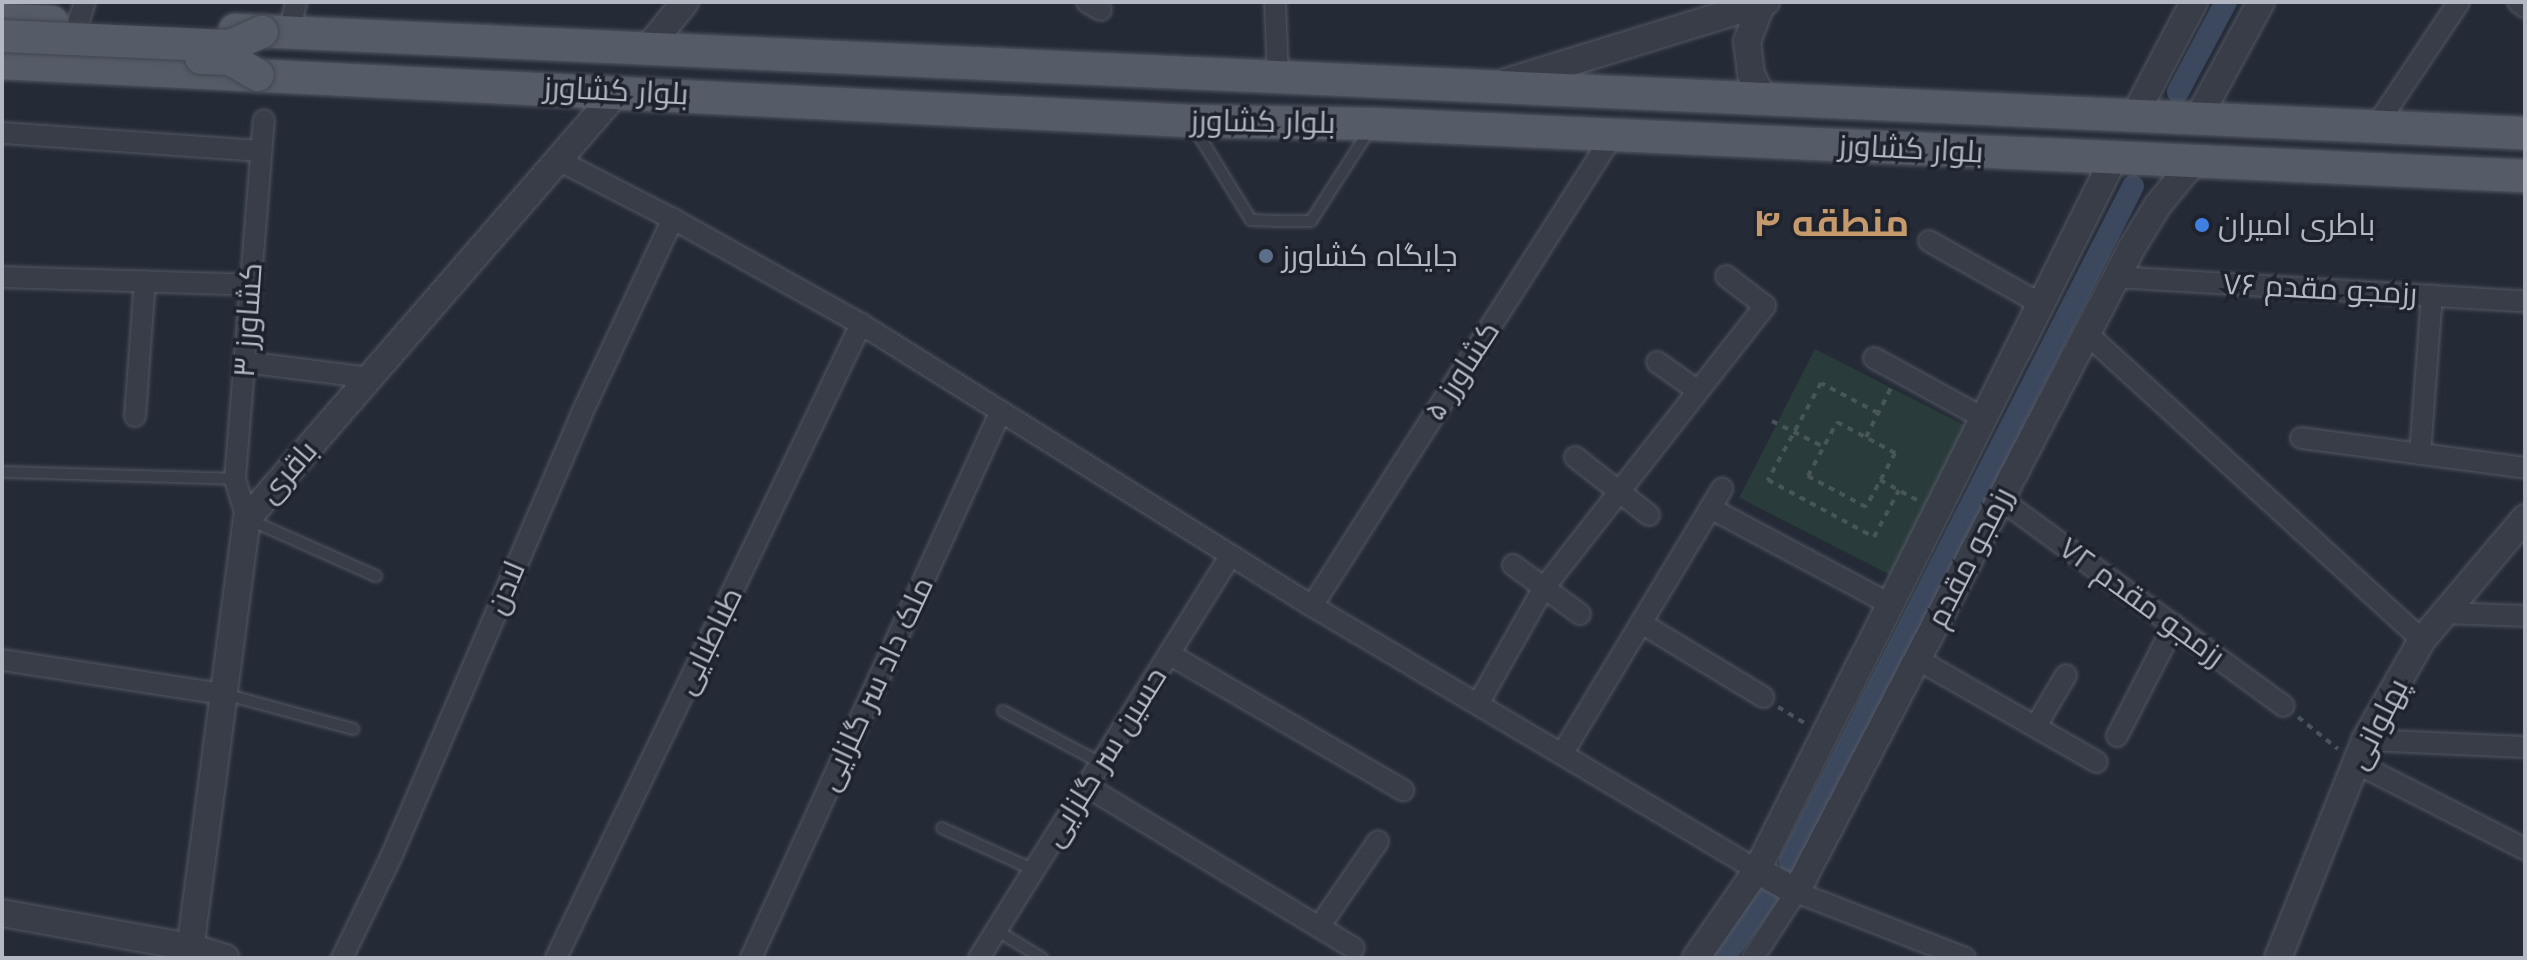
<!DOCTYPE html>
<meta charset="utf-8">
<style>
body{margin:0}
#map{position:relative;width:2527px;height:960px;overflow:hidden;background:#242b37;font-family:Jost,Cairo,sans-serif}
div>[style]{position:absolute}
.green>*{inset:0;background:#2a3b3c;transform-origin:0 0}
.canal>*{height:22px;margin:-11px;padding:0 11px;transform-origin:11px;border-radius:11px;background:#3c485e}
.path>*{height:4px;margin-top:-2px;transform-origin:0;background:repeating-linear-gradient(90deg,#485659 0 6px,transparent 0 12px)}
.roads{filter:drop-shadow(0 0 2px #535862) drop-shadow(0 0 2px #535862)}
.service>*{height:10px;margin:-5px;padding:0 5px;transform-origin:5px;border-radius:5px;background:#383d48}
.minor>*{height:20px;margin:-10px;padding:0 10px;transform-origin:10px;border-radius:10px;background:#383d48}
.tertiary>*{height:26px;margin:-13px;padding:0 13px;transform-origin:13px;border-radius:13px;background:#383d48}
.primary>*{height:32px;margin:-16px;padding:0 16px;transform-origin:16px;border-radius:16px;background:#565c67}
.bridges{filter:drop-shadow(0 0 2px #414650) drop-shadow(0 0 2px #414650)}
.primary-bridge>*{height:32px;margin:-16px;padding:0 16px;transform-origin:16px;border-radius:16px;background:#565c67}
.dots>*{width:22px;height:22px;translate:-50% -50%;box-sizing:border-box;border:4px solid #1d222c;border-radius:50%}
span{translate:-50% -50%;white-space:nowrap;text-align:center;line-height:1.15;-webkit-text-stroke:7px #1d222c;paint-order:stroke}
.street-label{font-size:30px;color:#b3b8c3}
.poi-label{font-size:30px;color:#b3b8c3}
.left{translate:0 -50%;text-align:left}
.district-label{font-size:38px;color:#c5996c;font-weight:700}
.frame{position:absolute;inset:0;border:4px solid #b3b8c3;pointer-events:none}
</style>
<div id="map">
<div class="green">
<i style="left:1815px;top:349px;width:171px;height:167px;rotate:27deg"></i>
</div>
<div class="canal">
<i style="left:2178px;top:92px;width:102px;rotate:-61.9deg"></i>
<i style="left:1790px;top:861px;width:757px;rotate:-63.06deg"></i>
<i style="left:1724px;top:958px;width:74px;rotate:-54.4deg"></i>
</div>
<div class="path">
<i style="left:1878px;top:413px;width:64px;rotate:-152.2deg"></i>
<i style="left:1821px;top:383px;width:111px;rotate:118.7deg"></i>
<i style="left:1768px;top:480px;width:120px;rotate:28.3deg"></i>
<i style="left:1874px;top:537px;width:53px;rotate:-62deg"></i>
<i style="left:1772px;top:421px;width:58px;rotate:26.6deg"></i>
<i style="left:1837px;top:422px;width:66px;rotate:28.1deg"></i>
<i style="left:1895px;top:453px;width:61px;rotate:118.2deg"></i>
<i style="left:1866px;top:507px;width:66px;rotate:-151.9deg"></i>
<i style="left:1808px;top:476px;width:61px;rotate:-61.8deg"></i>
<i style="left:1866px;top:437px;width:55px;rotate:-63deg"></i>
<i style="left:1880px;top:480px;width:42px;rotate:28.4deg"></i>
<i style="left:1778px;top:707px;width:31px;rotate:31deg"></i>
<i style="left:2298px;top:717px;width:51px;rotate:38.7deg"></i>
</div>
<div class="roads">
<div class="service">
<i style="left:1193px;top:126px;width:110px;rotate:58.3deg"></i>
<i style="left:1251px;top:220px;width:26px;rotate:2deg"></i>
<i style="left:1277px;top:221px;width:34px"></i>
<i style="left:1311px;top:221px;width:109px;rotate:-57.3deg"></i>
<i style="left:2px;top:472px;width:233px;rotate:1.7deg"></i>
<i style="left:250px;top:520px;width:138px;rotate:24deg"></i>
<i style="left:224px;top:694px;width:134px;rotate:15.2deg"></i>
<i style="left:1003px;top:711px;width:111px;rotate:28deg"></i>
<i style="left:942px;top:828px;width:101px;rotate:24.5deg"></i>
<i style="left:996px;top:930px;width:54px;rotate:31.3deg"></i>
</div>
<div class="minor">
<i style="left:1087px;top:2px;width:16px;rotate:30deg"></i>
<i style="left:1275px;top:2px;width:75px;rotate:87.7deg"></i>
<i style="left:2518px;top:2px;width:9px;rotate:36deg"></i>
<i style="left:78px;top:23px;width:22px;rotate:-72deg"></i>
<i style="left:289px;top:33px;width:32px;rotate:-77deg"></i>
<i style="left:2376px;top:126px;width:149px;rotate:-56.2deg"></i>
<i style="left:2px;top:133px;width:260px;rotate:4deg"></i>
<i style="left:558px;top:160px;width:129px;rotate:27.2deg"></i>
<i style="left:673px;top:219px;width:215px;rotate:29.2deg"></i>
<i style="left:861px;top:324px;width:532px;rotate:32.02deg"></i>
<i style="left:1312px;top:606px;width:517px;rotate:30.68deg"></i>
<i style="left:1929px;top:241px;width:129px;rotate:29.4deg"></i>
<i style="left:2px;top:277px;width:248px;rotate:1.8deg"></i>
<i style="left:2116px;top:277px;width:410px;rotate:3.4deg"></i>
<i style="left:2086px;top:333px;width:455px;rotate:42.4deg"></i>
<i style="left:1874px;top:358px;width:124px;rotate:28.8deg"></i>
<i style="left:244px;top:362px;width:127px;rotate:7.2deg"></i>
<i style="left:1657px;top:362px;width:50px;rotate:35.3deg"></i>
<i style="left:135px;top:416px;width:135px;rotate:-85.8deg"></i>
<i style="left:2301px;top:438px;width:226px;rotate:7.6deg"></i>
<i style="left:2420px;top:454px;width:159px;rotate:-85.7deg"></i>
<i style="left:1575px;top:457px;width:94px;rotate:38.1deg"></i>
<i style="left:2000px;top:499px;width:351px;rotate:36.1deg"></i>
<i style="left:1710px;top:508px;width:204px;rotate:28.1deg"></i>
<i style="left:247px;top:519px;width:42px;rotate:-106.7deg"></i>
<i style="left:235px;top:479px;width:360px;rotate:-85.4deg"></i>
<i style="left:1513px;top:565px;width:83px;rotate:36.2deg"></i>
<i style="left:1312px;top:606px;width:559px;rotate:-57.42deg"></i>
<i style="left:2445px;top:613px;width:80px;rotate:2.1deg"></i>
<i style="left:1641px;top:623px;width:143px;rotate:31.2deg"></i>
<i style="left:1169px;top:654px;width:271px;rotate:30.2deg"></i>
<i style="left:1917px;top:659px;width:207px;rotate:29.8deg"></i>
<i style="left:2px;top:660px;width:223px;rotate:8.8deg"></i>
<i style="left:1478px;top:704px;width:132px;rotate:-60.5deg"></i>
<i style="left:1543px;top:589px;width:360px;rotate:-51.9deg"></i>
<i style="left:1765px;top:306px;width:49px;rotate:-142.4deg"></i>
<i style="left:2036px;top:726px;width:59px;rotate:-59.5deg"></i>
<i style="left:2117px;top:736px;width:125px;rotate:-62.8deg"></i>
<i style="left:2365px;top:740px;width:160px;rotate:2.5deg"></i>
<i style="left:1562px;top:754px;width:310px;rotate:-58.9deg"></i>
<i style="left:2356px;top:763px;width:190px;rotate:27deg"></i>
<i style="left:1086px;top:786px;width:313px;rotate:31.2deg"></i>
<i style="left:1319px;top:927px;width:104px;rotate:-55.5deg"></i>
<i style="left:342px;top:958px;width:112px;rotate:-64.1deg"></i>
<i style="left:391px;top:857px;width:481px;rotate:-66.7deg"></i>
<i style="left:581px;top:415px;width:217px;rotate:-64.9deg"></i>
<i style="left:556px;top:958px;width:704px;rotate:-64.31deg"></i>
<i style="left:751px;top:958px;width:601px;rotate:-65.44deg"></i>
<i style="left:979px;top:958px;width:475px;rotate:-58deg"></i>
<i style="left:1753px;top:958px;width:79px;rotate:-56.9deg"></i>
<i style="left:1796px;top:892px;width:181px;rotate:21.3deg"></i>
</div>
<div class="tertiary">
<i style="left:1761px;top:5px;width:39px;rotate:111deg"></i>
<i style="left:1747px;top:41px;width:33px;rotate:83deg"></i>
<i style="left:1751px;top:74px;width:28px;rotate:64deg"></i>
<i style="left:647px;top:49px;width:60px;rotate:-51deg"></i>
<i style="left:1506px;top:82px;width:272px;rotate:-17.1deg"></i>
<i style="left:2134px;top:116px;width:129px;rotate:-62.2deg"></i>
<i style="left:2198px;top:118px;width:132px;rotate:-61.5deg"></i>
<i style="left:1757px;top:870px;width:45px;rotate:29.4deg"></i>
<i style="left:1796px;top:892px;width:725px;rotate:-62.48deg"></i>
<i style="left:2131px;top:249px;width:52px;rotate:-58.5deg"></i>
<i style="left:2158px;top:205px;width:57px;rotate:-50.7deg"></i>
<i style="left:2px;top:913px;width:191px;rotate:10.3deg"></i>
<i style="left:190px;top:947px;width:37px;rotate:17deg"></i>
<i style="left:189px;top:958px;width:443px;rotate:-82.5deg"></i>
<i style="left:247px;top:519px;width:566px;rotate:-49.08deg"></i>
<i style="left:1696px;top:958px;width:107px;rotate:-55.3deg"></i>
<i style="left:1757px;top:870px;width:796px;rotate:-63.37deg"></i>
<i style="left:2278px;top:958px;width:235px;rotate:-68.2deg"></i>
<i style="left:2365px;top:740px;width:115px;rotate:-60.3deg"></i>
<i style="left:2422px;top:640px;width:160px;rotate:-49.8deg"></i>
</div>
<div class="primary">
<i style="left:2px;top:20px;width:50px;rotate:2.3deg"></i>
<i style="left:235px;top:30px;width:2292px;rotate:2.58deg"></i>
<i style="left:2px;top:63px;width:1189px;rotate:2.8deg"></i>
<i style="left:1190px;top:121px;width:183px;rotate:0.9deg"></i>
<i style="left:1373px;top:124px;width:1153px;rotate:2.58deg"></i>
</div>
</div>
<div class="bridges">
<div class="primary-bridge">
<i style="left:2px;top:36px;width:228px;rotate:2.5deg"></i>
<i style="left:230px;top:46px;width:35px;rotate:-24deg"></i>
<i style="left:201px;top:58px;width:29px;rotate:2deg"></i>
<i style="left:230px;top:59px;width:32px;rotate:30deg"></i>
</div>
</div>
<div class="dots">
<i style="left:2202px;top:225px;background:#3f7fe0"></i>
<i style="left:1266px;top:256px;background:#5c6f8a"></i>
</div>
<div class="street-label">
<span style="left:616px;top:91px;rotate:3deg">بلوار کشاورز</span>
<span style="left:1263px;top:122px;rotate:1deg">بلوار کشاورز</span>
<span style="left:1911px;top:149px;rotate:3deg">بلوار کشاورز</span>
<span style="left:2320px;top:289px;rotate:3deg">رزمجو مقدم ۷۶</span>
<span style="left:248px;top:320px;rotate:-86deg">کشاورز ۳</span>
<span style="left:1462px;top:371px;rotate:-57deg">کشاورز ۵</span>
<span style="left:288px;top:472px;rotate:-49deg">باقری</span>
<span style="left:1970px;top:557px;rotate:-63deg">رزمجو مقدم</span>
<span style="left:506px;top:588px;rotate:-67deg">لادن</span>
<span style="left:2142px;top:602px;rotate:36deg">رزمجو مقدم ۷۲</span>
<span style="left:709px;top:641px;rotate:-64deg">طباطبایی</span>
<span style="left:876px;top:684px;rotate:-65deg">ملک داد سر گلزایی</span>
<span style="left:2378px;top:724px;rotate:-63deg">پهلوانی</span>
<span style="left:1105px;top:757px;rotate:-58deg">حسین سر گلزایی</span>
</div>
<div class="poi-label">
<span class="left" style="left:2218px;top:225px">باطری امیران</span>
<span class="left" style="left:1282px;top:256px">جایگاه کشاورز</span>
</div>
<div class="district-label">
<span style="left:1831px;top:223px">منطقه ۴</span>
</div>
<div class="frame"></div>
</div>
